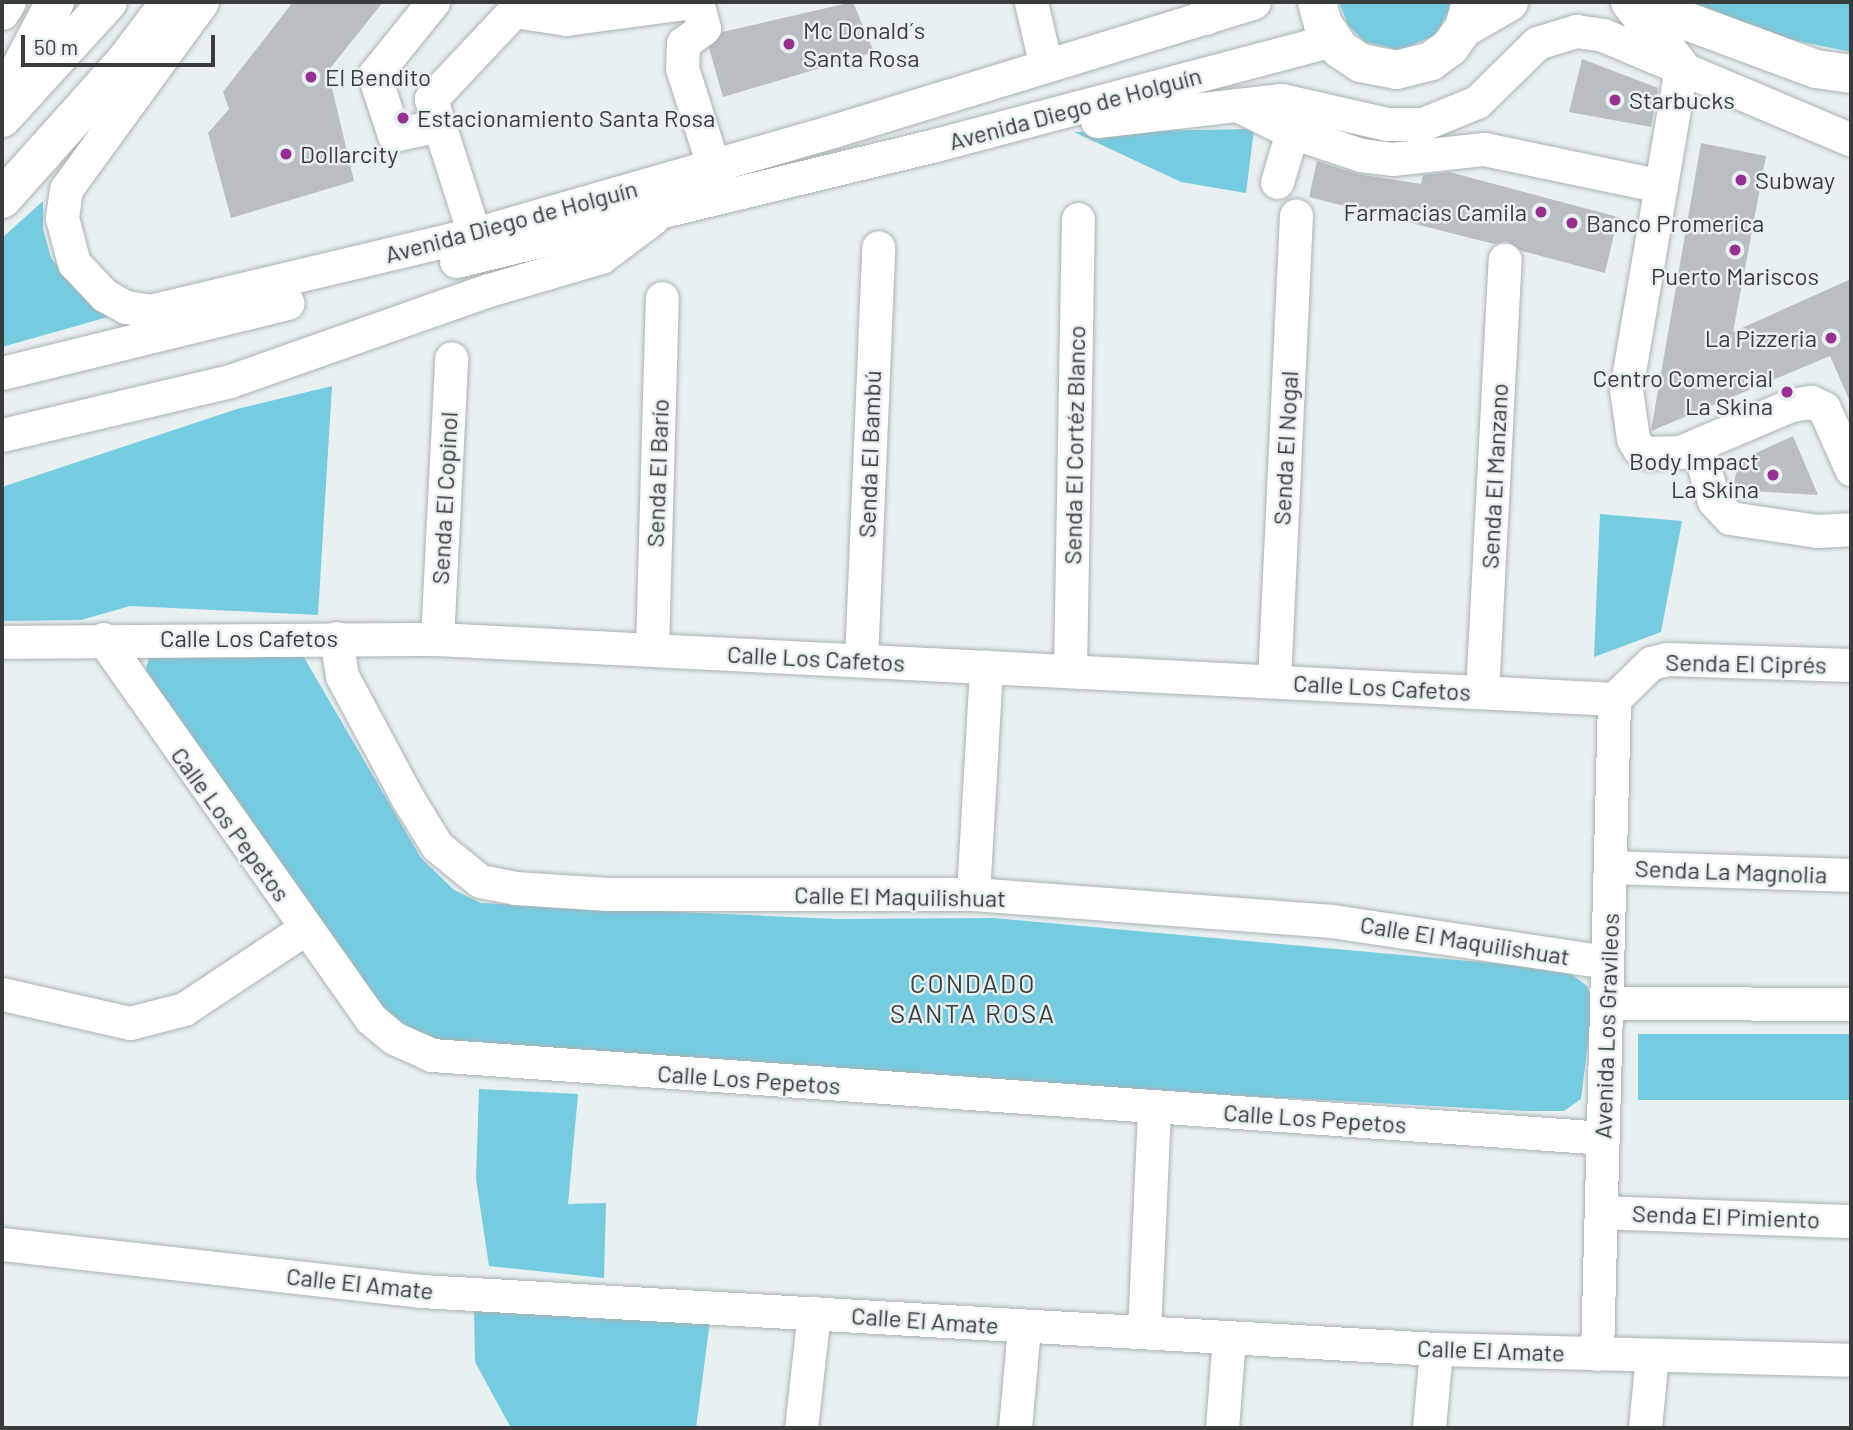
<!DOCTYPE html>
<meta charset="utf-8">
<style>
body{margin:0}
#map{position:relative;width:1853px;height:1430px;overflow:hidden;background:#e8f0f2;font-family:Barlow,sans-serif}
div>[style]{position:absolute}
.green>*{inset:0;background:#75cbe0;transform-origin:0 0}
.building>*{inset:0;background:#b8bec2}
.roads{filter:drop-shadow(0 0 2px #aab1b3) drop-shadow(0 0 2px #aab1b3)}
.minor>*{height:33px;margin:-16.5px;padding:0 16.5px;transform-origin:16.5px;border-radius:16.5px;background:#fff}
.major>*{height:38px;margin:-19px;padding:0 19px;transform-origin:19px;border-radius:19px;background:#fff}
.highway>*{height:38px;margin:-19px;padding:0 19px;transform-origin:19px;border-radius:19px;background:#fff}
.dots>*{width:19px;height:19px;translate:-50% -50%;box-sizing:border-box;border:4px solid #e8f0f2;border-radius:50%}
span{translate:-50% -50%;white-space:nowrap;text-align:center;line-height:1.15;-webkit-text-stroke:5px #e8f0f2;paint-order:stroke}
.poi-label{font-size:24px;color:#393c3c}
.left{translate:0 -50%;text-align:left}
.right{translate:-100% -50%;text-align:right}
.street-label{font-size:24px;color:#393c3c}
.neighbourhood-label{font-size:26px;color:#393c3c;letter-spacing:2px}
.frame{position:absolute;inset:0;border:4px solid #393c3c;pointer-events:none}
.scale{position:absolute;left:21px;top:35px;width:194px;height:32px;box-sizing:border-box;border:4px solid #393c3c;border-top:0;padding-left:9px;font-size:21px;line-height:24px;white-space:nowrap;color:#393c3c;-webkit-text-stroke:5px #e8f0f2;paint-order:stroke}
</style>
<div id="map">
<div class="green">
<i style="clip-path:polygon(1339px 2px,1453px 2px,1436px 35px,1400px 50px,1365px 42px,1348px 25px)"></i>
<i style="clip-path:polygon(1681px 2px,1851px 2px,1851px 52px,1779px 37px)"></i>
<i style="clip-path:polygon(1254px 129px,1246px 193px,1181px 182px,1074px 132px)"></i>
<i style="clip-path:polygon(43px 201px,43px 229px,51px 258px,71px 283px,122px 313px,2px 347px,2px 238px)"></i>
<i style="clip-path:polygon(332px 386px,318px 615px,130px 606px,81px 620px,2px 621px,2px 487px,237px 409px)"></i>
<i style="clip-path:polygon(1600px 514px,1682px 521px,1661px 632px,1594px 657px)"></i>
<i style="clip-path:polygon(150px 654px,302px 654px,421px 858px,454px 890px,481px 903px,837px 919px,994px 918px,1566px 970px,1587px 986px,1593px 1003px,1581px 1099px,1564px 1111px,1525px 1111px,1151px 1091px,427px 1039px,396px 1025px,361px 981px,149px 684px,146px 669px)"></i>
<i style="left:1638px;top:1034px;width:213px;height:66px"></i>
<i style="clip-path:polygon(479px 1089px,578px 1094px,568px 1204px,606px 1203px,604px 1278px,489px 1266px,476px 1179px)"></i>
<i style="clip-path:polygon(474px 1308px,710px 1321px,696px 1428px,511px 1428px,475px 1362px)"></i>
</div>
<div class="building">
<i style="clip-path:polygon(293px 2px,383px 2px,328px 71px,354px 181px,231px 218px,208px 133px,229px 109px,223px 92px)"></i>
<i style="clip-path:polygon(853px 2px,874px 52px,723px 97px,709px 48px,722px 32px)"></i>
<i style="clip-path:polygon(1582px 59px,1658px 88px,1651px 127px,1569px 112px)"></i>
<i style="clip-path:polygon(1701px 143px,1766px 156px,1733px 332px,1851px 279px,1851px 404px,1830px 356px,1651px 431px)"></i>
<i style="clip-path:polygon(1317px 161px,1358px 174px,1421px 184px,1423px 175px,1449px 172px,1618px 217px,1605px 273px,1522px 251px,1507px 241px,1494px 244px,1309px 197px)"></i>
<i style="clip-path:polygon(1793px 436px,1818px 495px,1733px 490px,1738px 461px)"></i>
</div>
<div class="roads">
<div class="minor">
<i style="left:202px;top:2px;width:231px;rotate:126deg"></i>
<i style="left:66px;top:189px;width:29px;rotate:98deg"></i>
<i style="left:62px;top:218px;width:47px;rotate:75.1deg"></i>
<i style="left:74px;top:263px;width:44px;rotate:46.8deg"></i>
<i style="left:104px;top:295px;width:25px;rotate:29deg"></i>
<i style="left:126px;top:307px;width:24px;rotate:9deg"></i>
<i style="left:150px;top:311px;width:333px;rotate:-13.4deg"></i>
<i style="left:474px;top:234px;width:373px;rotate:-16deg"></i>
<i style="left:833px;top:131px;width:440px;rotate:-17deg"></i>
<i style="left:433px;top:2px;width:94px;rotate:128.9deg"></i>
<i style="left:374px;top:75px;width:63px;rotate:71.6deg"></i>
<i style="left:394px;top:135px;width:47px;rotate:-12.3deg"></i>
<i style="left:697px;top:2px;width:27px;rotate:75deg"></i>
<i style="left:704px;top:28px;width:26px;rotate:144deg"></i>
<i style="left:683px;top:43px;width:25px;rotate:92deg"></i>
<i style="left:682px;top:68px;width:102px;rotate:72.3deg"></i>
<i style="left:1031px;top:2px;width:62px;rotate:76.9deg"></i>
<i style="left:2px;top:13px;width:13px;rotate:-58deg"></i>
<i style="left:1681px;top:68px;width:326px;rotate:99.7deg"></i>
<i style="left:1626px;top:389px;width:50px;rotate:82deg"></i>
<i style="left:1633px;top:439px;width:12px;rotate:59deg"></i>
<i style="left:1639px;top:449px;width:11px;rotate:22deg"></i>
<i style="left:1649px;top:453px;width:31px;rotate:-2deg"></i>
<i style="left:1680px;top:452px;width:121px;rotate:-22.9deg"></i>
<i style="left:1791px;top:405px;width:20px;rotate:-9deg"></i>
<i style="left:1811px;top:402px;width:14px;rotate:25deg"></i>
<i style="left:1824px;top:408px;width:67px;rotate:66.1deg"></i>
<i style="left:1237px;top:105px;width:61px;rotate:26.1deg"></i>
<i style="left:1292px;top:132px;width:73px;rotate:18.4deg"></i>
<i style="left:1361px;top:155px;width:31px;rotate:7deg"></i>
<i style="left:1392px;top:159px;width:93px;rotate:-6.2deg"></i>
<i style="left:1484px;top:149px;width:181px;rotate:11.8deg"></i>
<i style="left:1097px;top:121px;width:186px;rotate:-6.5deg"></i>
<i style="left:1282px;top:100px;width:108px;rotate:12.9deg"></i>
<i style="left:1387px;top:124px;width:36px"></i>
<i style="left:1423px;top:124px;width:58px;rotate:-22.2deg"></i>
<i style="left:1477px;top:102px;width:84px;rotate:-44.5deg"></i>
<i style="left:1537px;top:43px;width:41px;rotate:-17.1deg"></i>
<i style="left:1576px;top:31px;width:27px;rotate:8deg"></i>
<i style="left:1603px;top:35px;width:269px;rotate:22.9deg"></i>
<i style="left:1277px;top:182px;width:52px;rotate:-73.3deg"></i>
<i style="left:474px;top:234px;width:142px;rotate:-107.7deg"></i>
<i style="left:431px;top:99px;width:121px;rotate:-46.7deg"></i>
<i style="left:514px;top:11px;width:53px;rotate:8.7deg"></i>
<i style="left:566px;top:19px;width:126px;rotate:-7.7deg"></i>
<i style="left:456px;top:261px;width:493px;rotate:-13.6deg"></i>
<i style="left:935px;top:145px;width:411px;rotate:-14.8deg"></i>
<i style="left:2px;top:373px;width:294px;rotate:-13.8deg"></i>
<i style="left:2px;top:435px;width:234px;rotate:-13.3deg"></i>
<i style="left:230px;top:381px;width:275px;rotate:-19.4deg"></i>
<i style="left:489px;top:290px;width:117px;rotate:-16.4deg"></i>
<i style="left:601px;top:257px;width:65px;rotate:-36.9deg"></i>
<i style="left:1698px;top:447px;width:56px;rotate:73.5deg"></i>
<i style="left:1714px;top:501px;width:23px;rotate:47deg"></i>
<i style="left:1730px;top:518px;width:88px;rotate:8.5deg"></i>
<i style="left:1817px;top:531px;width:34px;rotate:-3deg"></i>
<i style="left:336px;top:638px;width:38px;rotate:81deg"></i>
<i style="left:342px;top:676px;width:140px;rotate:61.8deg"></i>
<i style="left:408px;top:799px;width:55px;rotate:58.3deg"></i>
<i style="left:437px;top:846px;width:55px;rotate:39.1deg"></i>
<i style="left:480px;top:881px;width:36px;rotate:11deg"></i>
<i style="left:515px;top:888px;width:93px;rotate:3.7deg"></i>
<i style="left:608px;top:894px;width:365px"></i>
<i style="left:973px;top:894px;width:360px;rotate:4.3deg"></i>
<i style="left:1332px;top:921px;width:278px;rotate:8.5deg"></i>
<i style="left:103px;top:639px;width:464px;rotate:54.8deg"></i>
<i style="left:370px;top:1018px;width:31px;rotate:40deg"></i>
<i style="left:394px;top:1038px;width:42px;rotate:24.1deg"></i>
<i style="left:432px;top:1055px;width:1174px;rotate:4.05deg"></i>
<i style="left:437px;top:639px;width:281px;rotate:-87.1deg"></i>
<i style="left:2px;top:642px;width:435px;rotate:-0.4deg"></i>
<i style="left:437px;top:639px;width:1179px;rotate:2.92deg"></i>
<i style="left:652px;top:649px;width:351px;rotate:-88.4deg"></i>
<i style="left:861px;top:660px;width:413px;rotate:-87.6deg"></i>
<i style="left:1070px;top:671px;width:452px;rotate:-89deg"></i>
<i style="left:1274px;top:681px;width:466px;rotate:-87.3deg"></i>
<i style="left:1482px;top:692px;width:433px;rotate:-87deg"></i>
<i style="left:1614px;top:699px;width:52px;rotate:-44.2deg"></i>
<i style="left:1651px;top:663px;width:16px;rotate:-14deg"></i>
<i style="left:1667px;top:659px;width:184px;rotate:1.9deg"></i>
<i style="left:1610px;top:867px;width:241px;rotate:1.9deg"></i>
<i style="left:973px;top:894px;width:228px;rotate:-86.7deg"></i>
<i style="left:2px;top:994px;width:131px;rotate:12.8deg"></i>
<i style="left:130px;top:1023px;width:56px;rotate:-14.5deg"></i>
<i style="left:184px;top:1009px;width:146px;rotate:-33.6deg"></i>
<i style="left:1606px;top:1003px;width:245px;rotate:0.2deg"></i>
<i style="left:1601px;top:1212px;width:250px;rotate:2.1deg"></i>
<i style="left:2px;top:1244px;width:422px;rotate:6.4deg"></i>
<i style="left:421px;top:1291px;width:1017px;rotate:3.27deg"></i>
<i style="left:1436px;top:1349px;width:415px;rotate:1.5deg"></i>
<i style="left:1144px;top:1331px;width:224px;rotate:-87.4deg"></i>
<i style="left:1597px;top:1354px;width:655px;rotate:-88.51deg"></i>
<i style="left:801px;top:1428px;width:116px;rotate:-83.6deg"></i>
<i style="left:1015px;top:1428px;width:101px;rotate:-84.9deg"></i>
<i style="left:1222px;top:1428px;width:91px;rotate:-85.6deg"></i>
<i style="left:1429px;top:1428px;width:79px;rotate:-84.9deg"></i>
<i style="left:1645px;top:1428px;width:73px;rotate:-84.5deg"></i>
</div>
<div class="major">
<i style="left:1317px;top:2px;width:23px;rotate:75deg"></i>
<i style="left:1323px;top:24px;width:30px;rotate:56deg"></i>
<i style="left:1340px;top:49px;width:25px;rotate:34deg"></i>
<i style="left:1361px;top:63px;width:36px;rotate:11deg"></i>
<i style="left:1396px;top:70px;width:36px;rotate:-14deg"></i>
<i style="left:1431px;top:61px;width:24px;rotate:-36deg"></i>
<i style="left:1450px;top:47px;width:24px;rotate:-54deg"></i>
<i style="left:1464px;top:28px;width:27px;rotate:-75deg"></i>
<i style="left:1630px;top:2px;width:83px;rotate:52.3deg"></i>
<i style="left:1635px;top:2px;width:193px;rotate:20.3deg"></i>
<i style="left:1816px;top:69px;width:35px;rotate:8deg"></i>
<i style="left:1206px;top:16px;width:16px;rotate:-60deg"></i>
<i style="left:1464px;top:28px;width:52px;rotate:-30deg"></i>
</div>
<div class="highway">
<i style="left:7px;top:93px;width:103px;rotate:-62.2deg"></i>
<i style="left:2px;top:118px;width:157px;rotate:-47.6deg"></i>
<i style="left:2px;top:199px;width:188px;rotate:-48.2deg"></i>
<i style="left:127px;top:59px;width:71px;rotate:-53deg"></i>
</div>
</div>
<div class="dots">
<i style="left:789px;top:44px;background:#983093"></i>
<i style="left:311px;top:77px;background:#983093"></i>
<i style="left:1615px;top:100px;background:#983093"></i>
<i style="left:403px;top:118px;background:#983093"></i>
<i style="left:286px;top:154px;background:#983093"></i>
<i style="left:1741px;top:180px;background:#983093"></i>
<i style="left:1541px;top:212px;background:#983093"></i>
<i style="left:1572px;top:223px;background:#983093"></i>
<i style="left:1735px;top:250px;background:#983093"></i>
<i style="left:1831px;top:338px;background:#983093"></i>
<i style="left:1787px;top:392px;background:#983093"></i>
<i style="left:1773px;top:475px;background:#983093"></i>
</div>
<div class="poi-label">
<span class="left" style="left:803px;top:44px">Mc Donald´s<br>Santa Rosa</span>
<span class="left" style="left:325px;top:77px">El Bendito</span>
<span class="left" style="left:1629px;top:100px">Starbucks</span>
<span class="left" style="left:417px;top:118px">Estacionamiento Santa Rosa</span>
<span class="left" style="left:300px;top:154px">Dollarcity</span>
<span class="left" style="left:1755px;top:180px">Subway</span>
<span class="right" style="left:1527px;top:212px">Farmacias Camila</span>
<span class="left" style="left:1586px;top:223px">Banco Promerica</span>
<span style="left:1735px;top:276px">Puerto Mariscos</span>
<span class="right" style="left:1817px;top:338px">La Pizzeria</span>
<span class="right" style="left:1773px;top:392px">Centro Comercial<br>La Skina</span>
<span class="right" style="left:1759px;top:475px">Body Impact<br>La Skina</span>
</div>
<div class="street-label">
<span style="left:1075px;top:108px;rotate:-15deg">Avenida Diego de Holguín</span>
<span style="left:511px;top:221px;rotate:-15deg">Avenida Diego de Holguín</span>
<span style="left:1074px;top:445px;rotate:-89deg">Senda El Cortéz Blanco</span>
<span style="left:1285px;top:448px;rotate:-87deg">Senda El Nogal</span>
<span style="left:869px;top:454px;rotate:-88deg">Senda El Bambú</span>
<span style="left:657px;top:473px;rotate:-88deg">Senda El Barío</span>
<span style="left:1494px;top:476px;rotate:-87deg">Senda El Manzano</span>
<span style="left:444px;top:498px;rotate:-87deg">Senda El Copinol</span>
<span style="left:249px;top:638px">Calle Los Cafetos</span>
<span style="left:816px;top:658px;rotate:3deg">Calle Los Cafetos</span>
<span style="left:1746px;top:663px;rotate:1deg">Senda El Ciprés</span>
<span style="left:1382px;top:687px;rotate:3deg">Calle Los Cafetos</span>
<span style="left:231px;top:824px;rotate:54deg">Calle Los Pepetos</span>
<span style="left:1731px;top:871px;rotate:2deg">Senda La Magnolia</span>
<span style="left:900px;top:896px;rotate:1deg">Calle El Maquilishuat</span>
<span style="left:1465px;top:940px;rotate:9deg">Calle El Maquilishuat</span>
<span style="left:1606px;top:1026px;rotate:-88deg">Avenida Los Gravileos</span>
<span style="left:749px;top:1079px;rotate:4deg">Calle Los Pepetos</span>
<span style="left:1315px;top:1118px;rotate:4deg">Calle Los Pepetos</span>
<span style="left:1726px;top:1216px;rotate:2deg">Senda El Pimiento</span>
<span style="left:360px;top:1283px;rotate:6deg">Calle El Amate</span>
<span style="left:925px;top:1320px;rotate:4deg">Calle El Amate</span>
<span style="left:1491px;top:1350px;rotate:2deg">Calle El Amate</span>
</div>
<div class="neighbourhood-label">
<span style="left:973px;top:998px">CONDADO<br>SANTA ROSA</span>
</div>
<div class="frame"></div>
<div class="scale">50 m</div>
</div>
